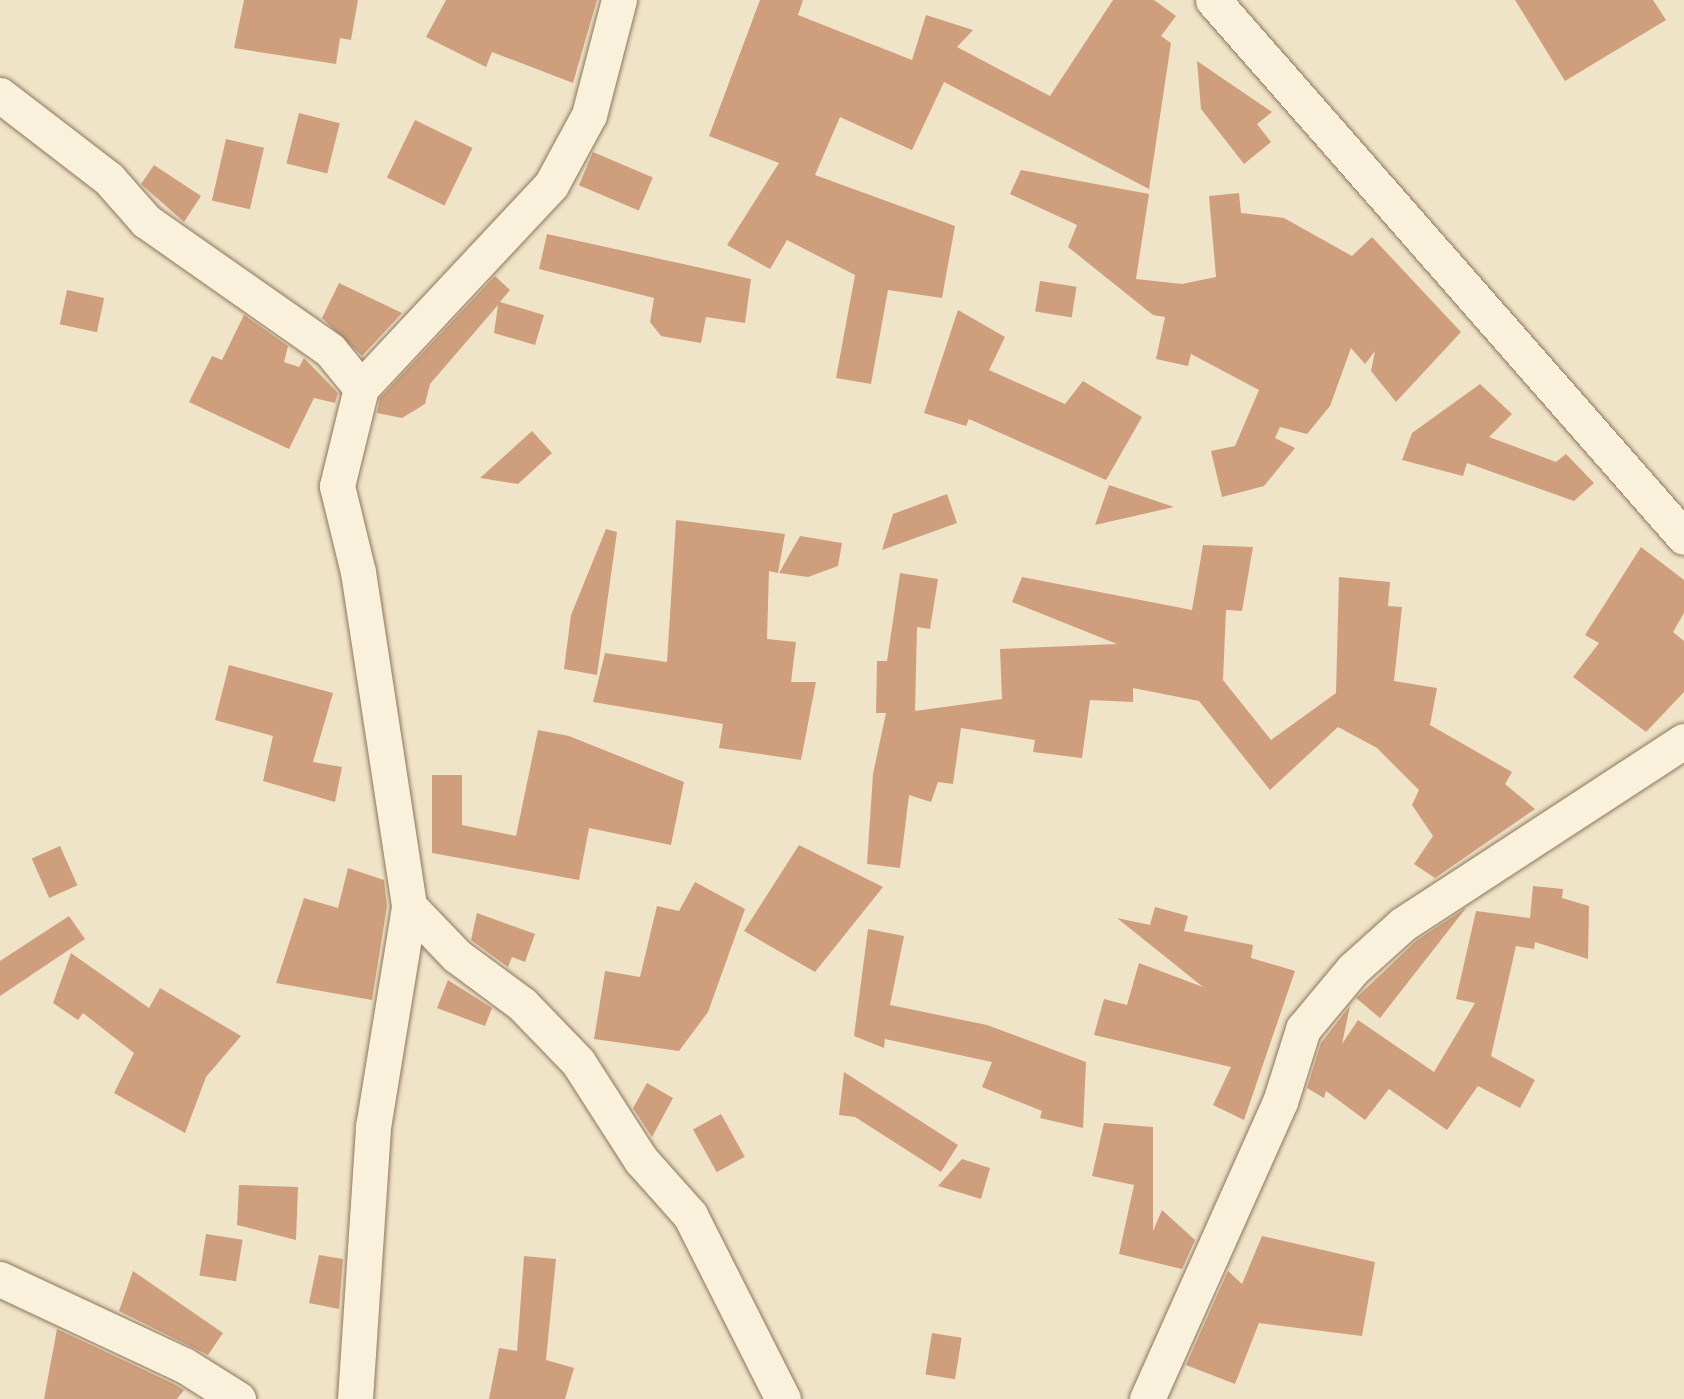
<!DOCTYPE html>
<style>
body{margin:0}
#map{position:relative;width:1684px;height:1399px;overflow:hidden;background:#f0e4c8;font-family:"Crimson Pro",serif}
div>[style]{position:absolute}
.building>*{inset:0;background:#cf9f7d;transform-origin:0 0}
.roads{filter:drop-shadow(0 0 2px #8d765c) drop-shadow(0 0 2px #8d765c)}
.minor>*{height:35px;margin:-17.5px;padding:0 17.5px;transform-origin:17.5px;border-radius:17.5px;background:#faf1dc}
span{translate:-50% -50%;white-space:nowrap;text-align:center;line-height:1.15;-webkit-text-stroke:9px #f7eed8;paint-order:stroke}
</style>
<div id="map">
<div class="building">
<i style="clip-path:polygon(244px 0,358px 0,351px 40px,340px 38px,336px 64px,234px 48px)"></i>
<i style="clip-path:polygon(446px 0,597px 0,573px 83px,492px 52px,486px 67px,426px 37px)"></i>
<i style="clip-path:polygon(760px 0,803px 0,798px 15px,912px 60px,926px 15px,973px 30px,957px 47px,1050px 96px,1113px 0,1154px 0,1176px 16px,1161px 36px,1171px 43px,1149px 189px,944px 82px,912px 150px,840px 117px,815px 175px,955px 226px,942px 298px,888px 290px,871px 384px,836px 378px,855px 275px,787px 240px,770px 269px,727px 245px,779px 163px,709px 136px)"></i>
<i style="clip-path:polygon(1515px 0,1653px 0,1666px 20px,1565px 81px)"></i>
<i style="clip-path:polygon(1197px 61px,1272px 112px,1257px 124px,1271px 142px,1244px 164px,1201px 109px)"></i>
<i style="left:299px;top:113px;width:42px;height:52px;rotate:14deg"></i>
<i style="left:415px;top:120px;width:64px;height:64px;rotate:26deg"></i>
<i style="left:226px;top:139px;width:39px;height:63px;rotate:13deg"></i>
<i style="left:593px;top:152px;width:65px;height:36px;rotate:23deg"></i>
<i style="clip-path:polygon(154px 165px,201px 196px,184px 222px,141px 184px)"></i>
<i style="clip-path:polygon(1021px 170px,1149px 194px,1136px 279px,1182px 284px,1216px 277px,1209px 196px,1239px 193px,1241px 213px,1284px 218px,1352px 256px,1372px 237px,1461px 332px,1396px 402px,1371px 371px,1375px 351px,1365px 364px,1351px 348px,1330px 406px,1307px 434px,1280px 427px,1275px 438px,1295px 448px,1264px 486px,1222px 497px,1211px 451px,1235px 446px,1259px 390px,1191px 354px,1188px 366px,1156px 359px,1165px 317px,1153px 315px,1068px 247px,1077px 225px,1010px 194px)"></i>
<i style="clip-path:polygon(547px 234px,751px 279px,745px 323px,706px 317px,701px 343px,661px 336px,650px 322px,654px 298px,539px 269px)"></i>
<i style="clip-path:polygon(495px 276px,510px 290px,500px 302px,544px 315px,535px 345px,494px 333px,498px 305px,430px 384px,425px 404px,402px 418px,377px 413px,380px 398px)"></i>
<i style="left:1040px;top:281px;width:37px;height:31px;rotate:9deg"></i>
<i style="clip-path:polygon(339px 283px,402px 313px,362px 356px,322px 318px)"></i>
<i style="left:67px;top:290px;width:38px;height:35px;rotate:12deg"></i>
<i style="clip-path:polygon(958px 310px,1005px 337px,989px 370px,1065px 404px,1083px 381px,1142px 417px,1106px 480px,969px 419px,966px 426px,924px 413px)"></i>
<i style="clip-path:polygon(244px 315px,288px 346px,284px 362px,299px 367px,304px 358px,338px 393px,335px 403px,314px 398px,289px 449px,189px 402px,212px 356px,222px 360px)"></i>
<i style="clip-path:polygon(1480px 384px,1512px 414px,1489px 437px,1556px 462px,1566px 454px,1594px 483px,1574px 501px,1467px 463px,1463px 476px,1402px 460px,1412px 433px)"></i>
<i style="clip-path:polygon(532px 431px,552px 453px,518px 484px,480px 478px)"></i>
<i style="clip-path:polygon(1109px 485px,1174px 507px,1095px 525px)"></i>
<i style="clip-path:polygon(947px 494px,957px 523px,882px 550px,893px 514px)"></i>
<i style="clip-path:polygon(676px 520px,785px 534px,778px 573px,769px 571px,767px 639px,796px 642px,791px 682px,816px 682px,801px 760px,719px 748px,723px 724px,593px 702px,605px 653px,667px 662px)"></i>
<i style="clip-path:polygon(606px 529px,617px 532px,597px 675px,564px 669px,571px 615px)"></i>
<i style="clip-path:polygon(800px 536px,842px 543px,838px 566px,808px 577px,779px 573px)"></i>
<i style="clip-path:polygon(1203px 545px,1253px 547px,1242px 611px,1226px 610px,1223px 680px,1271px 740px,1336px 693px,1339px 577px,1390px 582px,1388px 606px,1402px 607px,1394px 681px,1437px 688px,1430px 725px,1512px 772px,1505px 784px,1535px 809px,1435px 878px,1414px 864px,1433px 836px,1412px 805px,1419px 790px,1377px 748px,1338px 727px,1270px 790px,1199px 701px,1133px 688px,1133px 702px,1090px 700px,1082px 758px,1033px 752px,1035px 740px,961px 728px,953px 784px,938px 782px,931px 802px,909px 795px,900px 868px,867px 864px,873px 774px,886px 713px,876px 713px,877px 661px,887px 661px,900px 573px,938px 579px,930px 629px,917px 627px,915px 711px,1002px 699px,1000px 649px,1117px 644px,1012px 602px,1022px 577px,1192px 610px)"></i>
<i style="clip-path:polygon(1641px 547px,1684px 580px,1684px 613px,1673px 632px,1684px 641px,1684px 692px,1646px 732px,1573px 677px,1599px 643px,1585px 635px)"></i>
<i style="clip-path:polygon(229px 665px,333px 693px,313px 762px,342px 767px,335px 802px,263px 781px,273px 736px,215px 720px)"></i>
<i style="clip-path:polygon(538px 730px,569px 736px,684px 782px,671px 845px,589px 828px,579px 880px,432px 853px,432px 775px,462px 775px,462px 825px,516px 836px)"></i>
<i style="clip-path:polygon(799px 845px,883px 887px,815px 972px,744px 931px)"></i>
<i style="left:60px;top:846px;width:43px;height:31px;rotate:66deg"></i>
<i style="clip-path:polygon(348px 868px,384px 880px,387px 906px,372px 1000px,276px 983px,304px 898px,338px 908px)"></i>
<i style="clip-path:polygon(695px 882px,745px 909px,708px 1012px,679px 1051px,594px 1039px,605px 971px,640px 977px,657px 906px,679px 911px)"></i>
<i style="clip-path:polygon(1533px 886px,1563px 889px,1562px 898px,1589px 906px,1588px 959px,1535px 942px,1534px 949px,1516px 946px,1491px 1056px,1535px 1080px,1520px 1108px,1478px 1086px,1447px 1130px,1389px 1089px,1365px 1120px,1326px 1091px,1324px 1098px,1307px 1088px,1321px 1043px,1350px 1006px,1342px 1044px,1358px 1020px,1434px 1072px,1475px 1003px,1456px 999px,1476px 911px,1530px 918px)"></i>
<i style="clip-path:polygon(1155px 907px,1188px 916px,1184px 931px,1253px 945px,1251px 958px,1295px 971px,1244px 1120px,1213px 1105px,1231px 1067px,1094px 1035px,1104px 999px,1127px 1005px,1139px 963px,1203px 987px,1117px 918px,1150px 925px)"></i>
<i style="clip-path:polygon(1466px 908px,1380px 1018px,1356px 998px,1416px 941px)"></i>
<i style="clip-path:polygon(477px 913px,535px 934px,525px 962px,512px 957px,508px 967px,471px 940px)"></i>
<i style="clip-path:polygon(69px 916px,85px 939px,0 996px,0 961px)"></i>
<i style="clip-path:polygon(868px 929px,904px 936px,890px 1005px,987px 1025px,1086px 1062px,1083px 1128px,1040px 1118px,1042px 1111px,982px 1087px,992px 1062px,885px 1039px,884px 1048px,854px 1036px)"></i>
<i style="clip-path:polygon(71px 953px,149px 1008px,160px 988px,241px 1036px,206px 1077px,185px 1133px,114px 1093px,134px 1053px,83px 1013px,78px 1020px,53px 1003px)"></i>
<i style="clip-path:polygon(448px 980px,492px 1008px,485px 1026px,437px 1008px)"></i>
<i style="clip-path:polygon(844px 1072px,958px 1145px,941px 1172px,855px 1117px,839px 1115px)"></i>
<i style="clip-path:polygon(647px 1083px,673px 1098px,652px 1137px,633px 1108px)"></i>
<i style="left:721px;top:1114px;width:49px;height:32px;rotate:61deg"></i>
<i style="clip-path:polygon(1104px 1123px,1153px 1127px,1153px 1231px,1162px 1210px,1195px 1240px,1182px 1269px,1119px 1254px,1134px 1185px,1092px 1176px)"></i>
<i style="clip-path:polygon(962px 1159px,990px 1168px,981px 1199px,938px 1186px)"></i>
<i style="clip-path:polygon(239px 1185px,298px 1187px,296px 1240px,237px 1225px)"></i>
<i style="left:206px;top:1234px;width:37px;height:42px;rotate:9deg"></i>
<i style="clip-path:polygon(1262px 1236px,1375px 1262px,1362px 1336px,1259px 1323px,1235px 1384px,1186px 1365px,1228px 1271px,1242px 1284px)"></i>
<i style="clip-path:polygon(319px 1255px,343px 1259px,339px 1309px,309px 1303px)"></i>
<i style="clip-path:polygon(524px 1256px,556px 1259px,546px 1360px,574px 1368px,565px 1399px,489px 1399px,499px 1348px,517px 1351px)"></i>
<i style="clip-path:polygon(133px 1271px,223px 1333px,208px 1355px,119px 1311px)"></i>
<i style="clip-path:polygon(57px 1329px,174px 1384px,184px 1390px,177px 1399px,44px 1399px)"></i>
<i style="left:932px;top:1333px;width:30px;height:42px;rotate:9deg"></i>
</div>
<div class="roads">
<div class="minor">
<i style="left:1213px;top:0;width:714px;rotate:48.75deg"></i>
<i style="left:0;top:95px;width:138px;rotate:37.6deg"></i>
<i style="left:109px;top:179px;width:56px;rotate:48.6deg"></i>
<i style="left:146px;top:221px;width:225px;rotate:35deg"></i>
<i style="left:330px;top:350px;width:49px;rotate:50.8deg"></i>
<i style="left:361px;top:388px;width:101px;rotate:103.8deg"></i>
<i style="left:337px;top:486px;width:89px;rotate:76.3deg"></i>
<i style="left:358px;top:572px;width:338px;rotate:81.3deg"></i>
<i style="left:409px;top:906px;width:69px;rotate:46.2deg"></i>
<i style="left:457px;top:956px;width:81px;rotate:36.4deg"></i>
<i style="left:522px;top:1004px;width:81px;rotate:46deg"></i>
<i style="left:578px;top:1062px;width:117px;rotate:57.3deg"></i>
<i style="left:641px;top:1160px;width:74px;rotate:48.3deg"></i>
<i style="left:690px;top:1215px;width:206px;rotate:63.2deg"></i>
<i style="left:361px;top:388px;width:278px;rotate:-46.9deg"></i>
<i style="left:551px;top:185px;width:80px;rotate:-61.5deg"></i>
<i style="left:589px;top:115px;width:119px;rotate:-75.4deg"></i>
<i style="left:0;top:1279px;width:203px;rotate:25.1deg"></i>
<i style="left:184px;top:1365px;width:64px;rotate:32.2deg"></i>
<i style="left:355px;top:1399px;width:273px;rotate:-86.2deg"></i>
<i style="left:373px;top:1127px;width:224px;rotate:-80.7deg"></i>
<i style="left:1147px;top:1399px;width:325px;rotate:-65.9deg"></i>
<i style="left:1280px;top:1102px;width:77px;rotate:-72.5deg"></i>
<i style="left:1303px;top:1029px;width:78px;rotate:-50.2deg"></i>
<i style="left:1353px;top:969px;width:67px;rotate:-42deg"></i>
<i style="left:1403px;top:924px;width:335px;rotate:-33.1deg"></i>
</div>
</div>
</div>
